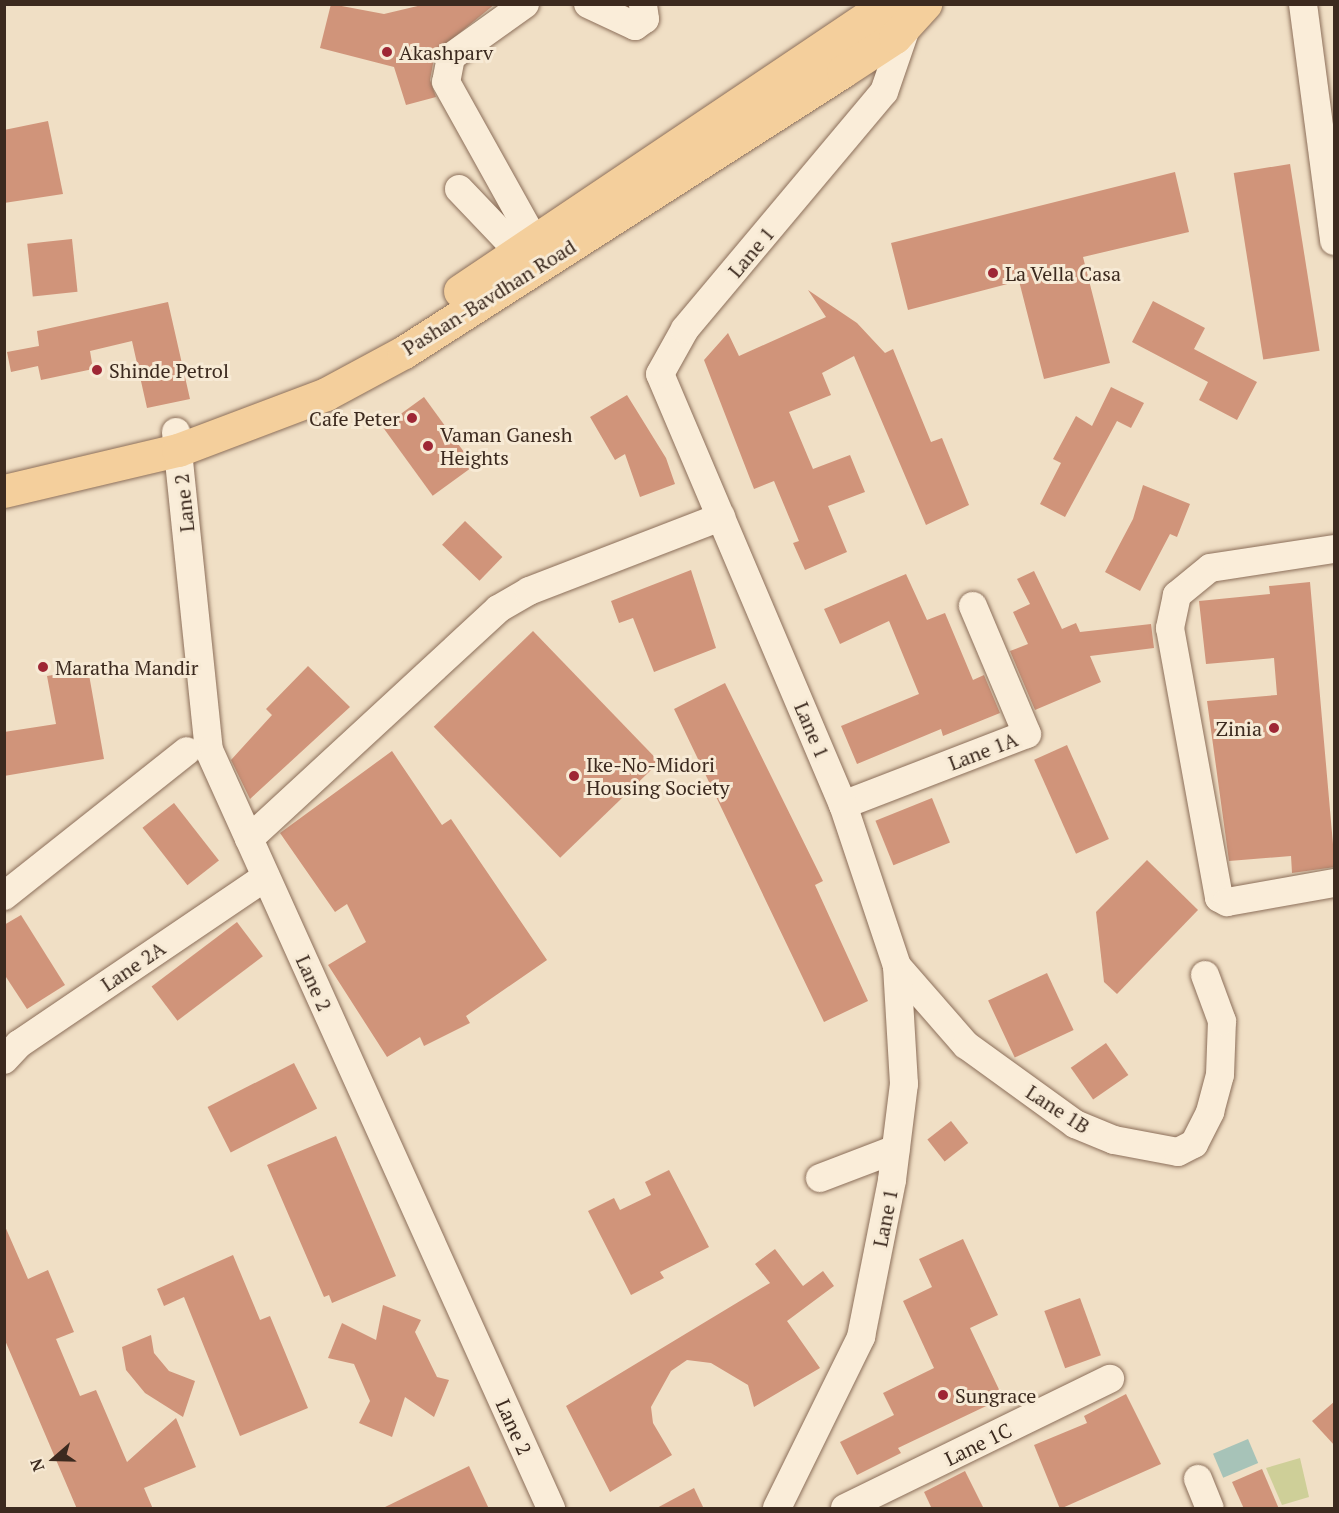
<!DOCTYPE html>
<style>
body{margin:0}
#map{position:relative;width:1339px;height:1513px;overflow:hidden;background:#f0dfc5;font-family:"PT Serif",serif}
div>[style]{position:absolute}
.green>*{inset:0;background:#cecf98}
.water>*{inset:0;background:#a7c3b8;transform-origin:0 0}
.building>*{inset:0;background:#d0947a;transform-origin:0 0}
.roads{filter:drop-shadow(0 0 2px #8c6f5a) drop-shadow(0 0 2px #8c6f5a)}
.minor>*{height:28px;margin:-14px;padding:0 14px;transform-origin:14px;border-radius:14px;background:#faedd9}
.major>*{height:33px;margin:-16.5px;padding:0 16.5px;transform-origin:16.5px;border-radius:16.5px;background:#f4cf9c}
.dots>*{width:16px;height:16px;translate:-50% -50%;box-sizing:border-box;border:3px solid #f7ead5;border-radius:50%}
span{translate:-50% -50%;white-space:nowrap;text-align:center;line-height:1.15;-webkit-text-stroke:6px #f7ead5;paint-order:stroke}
.poi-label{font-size:20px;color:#3c2a1f}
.left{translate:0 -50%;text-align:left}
.right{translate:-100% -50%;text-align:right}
.street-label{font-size:20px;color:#3c2a1f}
.frame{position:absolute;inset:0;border:6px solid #3c2a1f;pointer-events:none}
.north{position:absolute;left:24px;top:1429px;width:60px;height:60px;-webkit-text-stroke:4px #f7ead5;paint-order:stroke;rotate:250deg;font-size:16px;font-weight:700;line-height:24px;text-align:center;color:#3c2a1f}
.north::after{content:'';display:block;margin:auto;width:21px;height:27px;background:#3c2a1f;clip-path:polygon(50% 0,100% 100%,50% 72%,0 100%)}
</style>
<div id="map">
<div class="green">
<i style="clip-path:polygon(1300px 1458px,1309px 1497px,1282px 1505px,1266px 1468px)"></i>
</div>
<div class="water">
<i style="left:1248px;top:1439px;width:26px;height:38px;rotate:67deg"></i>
</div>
<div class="building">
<i style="clip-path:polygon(331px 4px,384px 14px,426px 4px,495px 4px,435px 53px,430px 80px,436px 97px,406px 105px,394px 67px,320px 48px)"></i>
<i style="clip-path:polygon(48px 121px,63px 194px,4px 203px,4px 130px)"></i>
<i style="left:1290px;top:164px;width:189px;height:57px;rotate:81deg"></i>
<i style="clip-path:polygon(1175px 172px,1189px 232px,1083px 257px,1110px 363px,1044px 379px,1019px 281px,908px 310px,891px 243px)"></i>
<i style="left:72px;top:239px;width:53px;height:45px;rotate:84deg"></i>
<i style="clip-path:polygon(808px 290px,857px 323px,885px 353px,893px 349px,931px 442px,942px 438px,969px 505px,926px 525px,854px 356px,822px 373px,831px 395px,789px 412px,813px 469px,850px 455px,865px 492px,828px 506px,847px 552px,805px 570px,793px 543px,799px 541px,774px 481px,754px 489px,704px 360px,728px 333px,739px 356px,826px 317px)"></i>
<i style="clip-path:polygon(1153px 301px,1205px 328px,1194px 349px,1257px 382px,1237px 420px,1199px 400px,1208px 382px,1132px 342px)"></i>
<i style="clip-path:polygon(168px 302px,190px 399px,147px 408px,132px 341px,90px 351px,93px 369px,41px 380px,38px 366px,11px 372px,7px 352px,39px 346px,37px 331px)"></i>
<i style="clip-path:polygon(1111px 387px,1144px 403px,1131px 428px,1117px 421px,1065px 517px,1040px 504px,1061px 463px,1053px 459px,1076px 416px,1092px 426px)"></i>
<i style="clip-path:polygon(627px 395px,666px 458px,675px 484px,640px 497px,625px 454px,615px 460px,590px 417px)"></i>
<i style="left:424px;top:397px;width:85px;height:51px;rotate:54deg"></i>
<i style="clip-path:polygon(1143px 485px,1190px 504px,1177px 537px,1170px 534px,1140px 591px,1105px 572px,1133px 519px)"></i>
<i style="left:465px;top:521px;width:52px;height:33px;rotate:44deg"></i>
<i style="clip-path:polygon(691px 570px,716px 648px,654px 672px,633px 618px,619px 623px,611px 601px)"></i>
<i style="clip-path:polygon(1034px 571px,1062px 629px,1076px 623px,1080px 632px,1151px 624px,1154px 648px,1090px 656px,1101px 682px,1035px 710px,1010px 651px,1028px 644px,1013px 612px,1030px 604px,1017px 579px)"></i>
<i style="clip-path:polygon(906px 574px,927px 620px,945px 613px,973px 680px,984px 675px,1000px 713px,943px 736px,941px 729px,857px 764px,841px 726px,919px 694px,889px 621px,840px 644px,824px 609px)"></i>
<i style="clip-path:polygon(1310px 582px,1335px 867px,1292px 873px,1291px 856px,1229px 861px,1207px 701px,1277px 695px,1274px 658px,1206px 664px,1199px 601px,1270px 594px,1269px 586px)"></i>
<i style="left:533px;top:631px;width:182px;height:138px;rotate:46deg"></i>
<i style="clip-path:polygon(308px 666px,350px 707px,250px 799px,231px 760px,272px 715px,266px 709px)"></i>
<i style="clip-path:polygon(88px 669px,104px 759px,4px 776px,4px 732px,56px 724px,47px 676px)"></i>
<i style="clip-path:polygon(725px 683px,823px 881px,815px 885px,868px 1001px,824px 1022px,674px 709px)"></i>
<i style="left:1067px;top:745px;width:103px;height:36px;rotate:66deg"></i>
<i style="clip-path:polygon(392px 751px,442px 825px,451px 819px,547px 960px,466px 1016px,470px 1023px,424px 1046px,420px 1037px,387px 1057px,328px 965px,366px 942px,347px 904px,335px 912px,280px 833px)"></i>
<i style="left:932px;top:798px;width:48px;height:61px;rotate:68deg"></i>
<i style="left:174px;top:803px;width:73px;height:40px;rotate:52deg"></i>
<i style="clip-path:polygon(1147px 860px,1198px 910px,1117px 994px,1104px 982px,1096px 912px)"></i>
<i style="clip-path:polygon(21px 915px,65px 985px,27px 1009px,4px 974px,4px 925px)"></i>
<i style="left:237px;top:922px;width:43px;height:107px;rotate:53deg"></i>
<i style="left:1047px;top:973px;width:63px;height:65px;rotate:65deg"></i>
<i style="left:1106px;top:1043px;width:39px;height:43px;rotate:55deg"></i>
<i style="left:294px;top:1063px;width:51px;height:97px;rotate:63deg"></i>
<i style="left:951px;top:1121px;width:28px;height:30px;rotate:52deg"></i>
<i style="clip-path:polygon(336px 1136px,396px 1276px,332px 1303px,329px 1295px,324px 1297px,267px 1165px)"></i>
<i style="clip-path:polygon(669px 1170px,709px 1247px,660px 1272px,664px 1278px,631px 1295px,588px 1211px,614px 1198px,620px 1210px,651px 1195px,645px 1182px)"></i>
<i style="clip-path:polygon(4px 1224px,28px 1279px,48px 1270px,74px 1332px,56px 1339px,80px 1396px,96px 1390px,127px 1462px,176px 1418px,196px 1467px,144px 1488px,153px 1509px,77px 1509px,4px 1338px)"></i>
<i style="clip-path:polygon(963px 1239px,998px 1315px,970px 1328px,1003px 1398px,898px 1448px,901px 1453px,857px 1475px,840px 1442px,894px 1415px,883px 1393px,934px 1368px,903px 1301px,932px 1287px,919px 1259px)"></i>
<i style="clip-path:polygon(775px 1249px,803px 1286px,823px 1271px,834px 1286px,787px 1321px,820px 1368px,754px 1407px,748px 1385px,711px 1363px,687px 1360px,671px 1371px,651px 1407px,653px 1423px,672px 1455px,610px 1492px,566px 1406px,770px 1283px,755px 1264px)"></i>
<i style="clip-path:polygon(233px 1255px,260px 1320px,270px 1316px,308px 1408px,240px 1436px,184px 1297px,164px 1306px,157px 1289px)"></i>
<i style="left:1080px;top:1298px;width:61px;height:38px;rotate:70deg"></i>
<i style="clip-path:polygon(383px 1305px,421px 1320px,415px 1332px,437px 1377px,449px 1380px,434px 1417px,405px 1397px,392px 1437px,359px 1423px,370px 1401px,354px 1364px,328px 1358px,342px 1323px,376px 1340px)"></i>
<i style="clip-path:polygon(151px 1335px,154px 1353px,169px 1371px,195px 1381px,183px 1417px,145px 1393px,126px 1370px,122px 1347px)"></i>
<i style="clip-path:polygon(1126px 1394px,1161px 1464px,1060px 1509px,1034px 1445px,1087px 1423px,1084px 1416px)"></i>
<i style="clip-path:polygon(1335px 1401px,1335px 1446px,1312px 1421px)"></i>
<i style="clip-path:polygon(469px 1466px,489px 1509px,381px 1509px)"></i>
<i style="clip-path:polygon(1262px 1469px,1279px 1509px,1244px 1509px,1232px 1482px)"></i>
<i style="clip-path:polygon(965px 1471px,984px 1509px,932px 1509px,924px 1492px)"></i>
<i style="clip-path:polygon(694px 1488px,704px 1509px,655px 1509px)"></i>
</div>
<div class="roads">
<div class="minor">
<i style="left:525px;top:4px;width:91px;rotate:144.4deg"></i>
<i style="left:451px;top:57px;width:25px;rotate:101deg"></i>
<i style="left:446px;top:82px;width:183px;rotate:60.9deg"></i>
<i style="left:588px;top:4px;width:52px;rotate:25.1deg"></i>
<i style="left:635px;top:26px;width:12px;rotate:-35deg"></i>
<i style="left:645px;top:19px;width:15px;rotate:-98deg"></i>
<i style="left:1303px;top:4px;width:239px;rotate:82.5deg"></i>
<i style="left:459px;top:189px;width:86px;rotate:46.4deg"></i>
<i style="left:176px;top:432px;width:320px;rotate:84.1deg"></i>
<i style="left:209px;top:750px;width:832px;rotate:65.72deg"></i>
<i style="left:1334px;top:549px;width:125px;rotate:171.3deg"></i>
<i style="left:1210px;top:568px;width:43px;rotate:140.7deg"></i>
<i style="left:1177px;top:595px;width:34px;rotate:102deg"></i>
<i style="left:1170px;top:628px;width:274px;rotate:79.7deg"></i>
<i style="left:1219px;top:898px;width:9px;rotate:27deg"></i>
<i style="left:1227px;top:902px;width:109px;rotate:-10.1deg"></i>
<i style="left:843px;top:805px;width:197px;rotate:-21.1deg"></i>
<i style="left:1027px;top:734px;width:139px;rotate:-112.9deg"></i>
<i style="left:249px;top:839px;width:339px;rotate:-42.7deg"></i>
<i style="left:498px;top:609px;width:36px;rotate:-30deg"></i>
<i style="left:529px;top:591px;width:206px;rotate:-21.1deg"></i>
<i style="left:4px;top:896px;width:233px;rotate:-38.4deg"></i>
<i style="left:897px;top:966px;width:105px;rotate:48.9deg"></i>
<i style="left:966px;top:1045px;width:135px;rotate:35.9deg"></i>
<i style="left:1075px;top:1124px;width:42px;rotate:22.3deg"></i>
<i style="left:1114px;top:1140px;width:65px;rotate:10.6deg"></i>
<i style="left:1178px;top:1152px;width:18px;rotate:-27deg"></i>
<i style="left:1194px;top:1144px;width:36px;rotate:-63deg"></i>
<i style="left:1210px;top:1112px;width:38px;rotate:-75deg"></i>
<i style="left:1220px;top:1075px;width:54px;rotate:-87.9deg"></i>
<i style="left:1222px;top:1021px;width:49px;rotate:-110.3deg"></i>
<i style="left:4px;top:1060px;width:22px;rotate:-47deg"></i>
<i style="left:19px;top:1044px;width:298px;rotate:-34.1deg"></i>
<i style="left:820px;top:1178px;width:81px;rotate:-20.9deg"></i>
<i style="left:1198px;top:1479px;width:31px;rotate:68deg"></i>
<i style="left:777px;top:1508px;width:191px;rotate:-63.8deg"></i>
<i style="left:861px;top:1337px;width:160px;rotate:-78.8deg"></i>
<i style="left:892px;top:1180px;width:97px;rotate:-82.9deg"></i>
<i style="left:904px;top:1084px;width:118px;rotate:-93.4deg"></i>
<i style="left:897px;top:966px;width:170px;rotate:-108.5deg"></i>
<i style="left:843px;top:805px;width:468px;rotate:-113deg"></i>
<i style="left:660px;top:374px;width:51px;rotate:-60.9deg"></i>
<i style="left:685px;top:329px;width:309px;rotate:-50deg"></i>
<i style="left:884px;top:92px;width:68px;rotate:-71deg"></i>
<i style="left:845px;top:1508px;width:295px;rotate:-26deg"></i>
</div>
<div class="major">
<i style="left:460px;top:291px;width:514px;rotate:-33.91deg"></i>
<i style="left:4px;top:491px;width:179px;rotate:-13.3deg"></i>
<i style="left:178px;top:450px;width:158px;rotate:-20.7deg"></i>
<i style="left:326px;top:394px;width:89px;rotate:-28.3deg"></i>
<i style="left:404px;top:352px;width:521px;rotate:-32.62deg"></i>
<i style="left:843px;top:71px;width:62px;rotate:-33.2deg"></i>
<i style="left:895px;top:37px;width:45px;rotate:-47.7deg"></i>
</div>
</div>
<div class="dots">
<i style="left:387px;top:52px;background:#9e2735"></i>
<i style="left:993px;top:273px;background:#9e2735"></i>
<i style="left:97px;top:370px;background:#9e2735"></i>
<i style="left:412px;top:418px;background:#9e2735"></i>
<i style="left:428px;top:446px;background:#9e2735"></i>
<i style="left:43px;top:667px;background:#9e2735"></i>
<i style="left:1274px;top:728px;background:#9e2735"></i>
<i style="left:574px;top:776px;background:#9e2735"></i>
<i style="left:943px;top:1395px;background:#9e2735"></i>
</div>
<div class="poi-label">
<span class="left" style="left:399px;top:52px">Akashparv</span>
<span class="left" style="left:1005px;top:273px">La Vella Casa</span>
<span class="left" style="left:109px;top:370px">Shinde Petrol</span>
<span class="right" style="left:400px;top:418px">Cafe Peter</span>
<span class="left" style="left:440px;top:446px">Vaman Ganesh<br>Heights</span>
<span class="left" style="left:55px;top:667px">Maratha Mandir</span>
<span class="right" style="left:1262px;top:728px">Zinia</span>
<span class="left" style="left:586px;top:776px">Ike-No-Midori<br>Housing Society</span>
<span class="left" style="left:955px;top:1395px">Sungrace</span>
</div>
<div class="street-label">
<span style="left:751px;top:252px;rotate:-50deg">Lane 1</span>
<span style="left:489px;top:297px;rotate:-32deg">Pashan-Bavdhan Road</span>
<span style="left:184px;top:503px;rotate:-96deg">Lane 2</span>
<span style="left:812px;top:730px;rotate:67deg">Lane 1</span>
<span style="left:983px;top:751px;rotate:-21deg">Lane 1A</span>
<span style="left:133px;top:966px;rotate:-34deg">Lane 2A</span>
<span style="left:314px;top:983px;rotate:66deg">Lane 2</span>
<span style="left:1058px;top:1109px;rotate:33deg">Lane 1B</span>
<span style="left:885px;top:1218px;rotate:-79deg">Lane 1</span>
<span style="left:514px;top:1427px;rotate:66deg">Lane 2</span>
<span style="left:978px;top:1444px;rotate:-26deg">Lane 1C</span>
</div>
<div class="frame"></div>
<div class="north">N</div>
</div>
